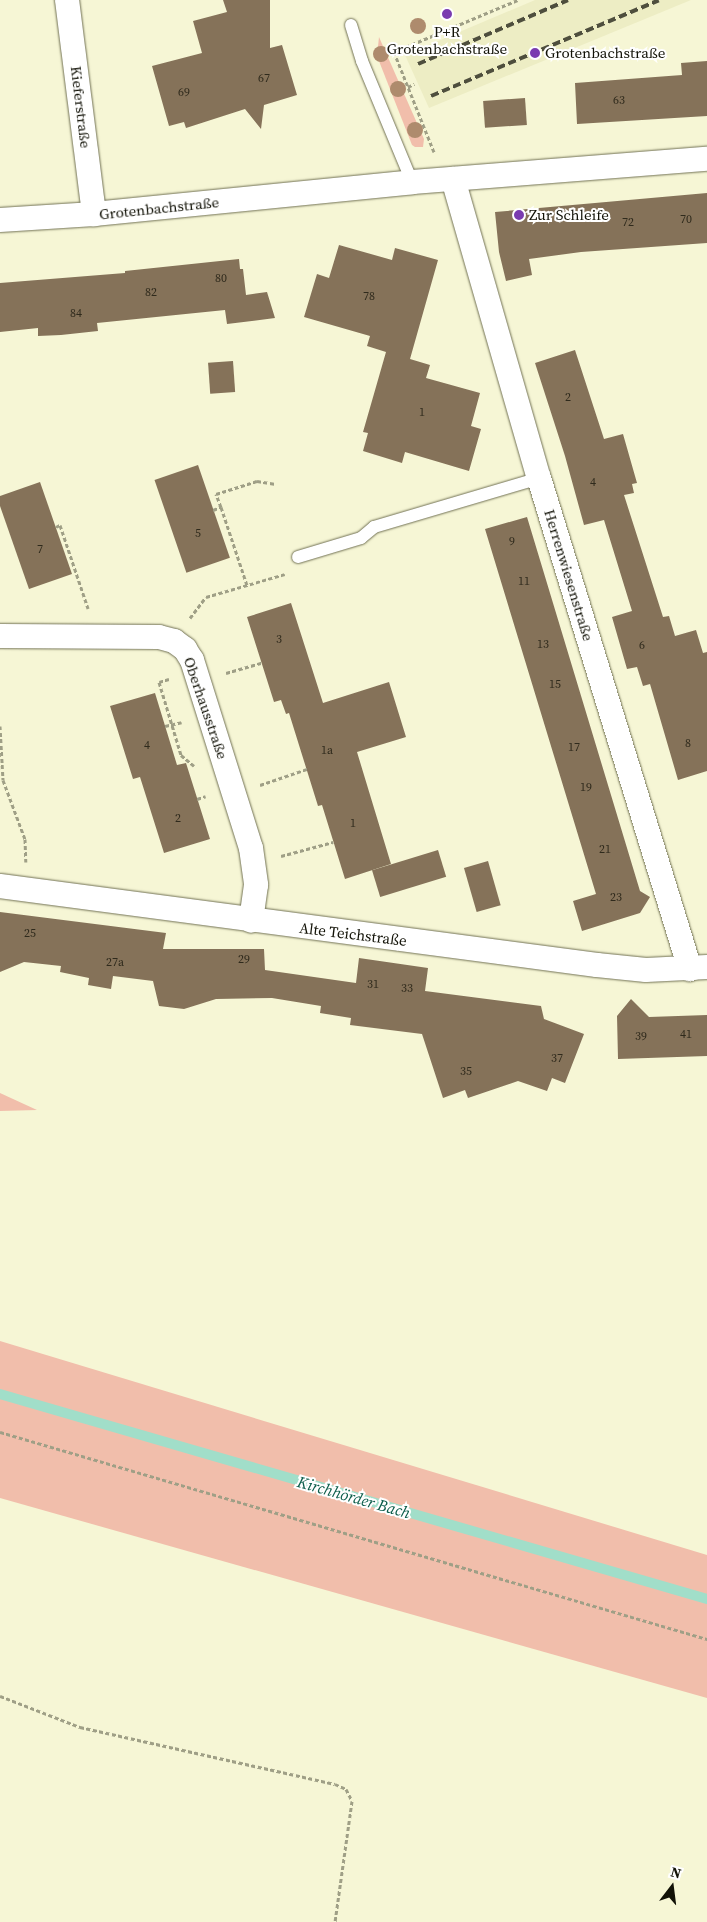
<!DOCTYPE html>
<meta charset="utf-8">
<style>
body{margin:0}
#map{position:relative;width:707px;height:1922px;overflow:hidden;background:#f6f6d5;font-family:"Source Serif 4",serif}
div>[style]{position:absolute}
.built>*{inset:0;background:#ededc4}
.green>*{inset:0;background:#f1beab}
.stream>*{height:10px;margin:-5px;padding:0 5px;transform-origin:5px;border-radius:5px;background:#a1dec9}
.building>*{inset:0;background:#857259;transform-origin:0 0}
.path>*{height:3px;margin-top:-1.5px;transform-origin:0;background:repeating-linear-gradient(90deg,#9f9f86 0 4px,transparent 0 6.5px)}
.roads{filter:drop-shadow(0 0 1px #727255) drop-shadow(0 0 1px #727255)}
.lane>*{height:12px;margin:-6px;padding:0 6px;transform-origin:6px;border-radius:6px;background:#fff}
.street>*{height:24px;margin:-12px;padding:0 12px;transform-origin:12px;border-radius:12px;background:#fff}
.rail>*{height:4px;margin-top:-2px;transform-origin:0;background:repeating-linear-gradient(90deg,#4e4e3d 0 8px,transparent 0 12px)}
.trees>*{width:16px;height:16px;margin:-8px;border-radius:50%;background:#ae8b6d}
.dots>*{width:14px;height:14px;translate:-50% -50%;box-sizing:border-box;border:2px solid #fff;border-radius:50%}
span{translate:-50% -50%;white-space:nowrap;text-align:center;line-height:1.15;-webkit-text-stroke:4px #fff;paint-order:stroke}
.number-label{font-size:12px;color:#2f2a1c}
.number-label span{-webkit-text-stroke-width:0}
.poi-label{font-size:15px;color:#121207}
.left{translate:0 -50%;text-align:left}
.street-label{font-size:15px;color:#121207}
.water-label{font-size:16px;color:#0b5d4a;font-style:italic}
.north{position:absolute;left:647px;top:1862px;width:50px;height:50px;-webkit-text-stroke:4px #fff;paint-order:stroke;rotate:15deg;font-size:14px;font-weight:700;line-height:20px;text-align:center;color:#121207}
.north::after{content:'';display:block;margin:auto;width:18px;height:22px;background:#121207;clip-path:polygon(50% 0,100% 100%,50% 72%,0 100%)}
</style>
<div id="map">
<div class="built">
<i style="clip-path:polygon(535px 0,691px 0,429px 108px,405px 55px)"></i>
</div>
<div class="green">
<i style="clip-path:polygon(379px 37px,424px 139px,423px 147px,415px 147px,412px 145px,377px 56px)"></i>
<i style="clip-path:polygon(0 1093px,37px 1110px,0 1111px)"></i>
<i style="clip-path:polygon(0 1341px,707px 1555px,707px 1698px,0 1498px)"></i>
</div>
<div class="stream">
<i style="left:0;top:1394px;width:736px;rotate:16.17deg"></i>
</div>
<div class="building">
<i style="clip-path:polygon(223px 0,270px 0,270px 48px,282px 45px,297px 95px,264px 105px,261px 129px,245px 109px,186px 128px,184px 122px,169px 126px,152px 66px,202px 53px,193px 21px,227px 12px)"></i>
<i style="clip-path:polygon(707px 61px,707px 116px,577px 124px,575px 83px,682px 75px,681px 63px)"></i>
<i style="left:525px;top:98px;width:27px;height:42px;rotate:86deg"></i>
<i style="clip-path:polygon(707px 193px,707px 243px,581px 252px,529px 259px,532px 275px,506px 281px,499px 252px,495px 212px)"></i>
<i style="clip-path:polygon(339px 245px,392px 260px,395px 248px,438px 260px,410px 359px,430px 365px,426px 378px,480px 393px,471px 426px,481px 429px,469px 471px,405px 452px,402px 463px,363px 451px,368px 433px,363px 432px,386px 352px,367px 346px,370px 336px,304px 317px,317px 274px,329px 278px)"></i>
<i style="clip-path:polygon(239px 259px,240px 269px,243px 269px,246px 295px,267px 292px,275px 318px,227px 324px,225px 310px,97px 323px,98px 331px,61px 335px,38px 336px,38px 328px,0 332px,0 283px,125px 273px,125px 271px)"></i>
<i style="clip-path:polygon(575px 350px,604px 439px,623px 434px,637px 483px,632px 484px,634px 493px,624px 495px,663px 617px,669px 616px,675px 636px,696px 630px,703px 653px,707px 652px,707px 771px,678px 780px,650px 684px,643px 686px,637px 667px,627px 669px,612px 617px,632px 611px,604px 520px,584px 525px,565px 456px,535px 363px)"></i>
<i style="left:233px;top:361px;width:31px;height:25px;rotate:86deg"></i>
<i style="left:198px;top:465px;width:98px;height:46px;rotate:71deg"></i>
<i style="clip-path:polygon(40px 482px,72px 574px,29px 589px,0 506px,0 496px)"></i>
<i style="clip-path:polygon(527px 517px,640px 891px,650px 897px,640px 913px,582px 931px,573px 901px,596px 894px,485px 529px)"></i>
<i style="clip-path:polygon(291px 603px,323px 703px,389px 682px,406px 737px,357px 752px,391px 864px,345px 879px,322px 805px,318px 806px,289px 713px,286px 714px,281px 700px,274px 702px,247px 617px)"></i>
<i style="clip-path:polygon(155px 693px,177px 765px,186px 763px,210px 839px,164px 853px,140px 777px,133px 779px,110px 706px)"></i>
<i style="left:438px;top:850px;width:28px;height:69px;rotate:73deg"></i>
<i style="left:488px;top:861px;width:46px;height:25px;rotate:74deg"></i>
<i style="clip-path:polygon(0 912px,166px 933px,163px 949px,264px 949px,265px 970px,356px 983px,359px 958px,428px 968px,425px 991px,541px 1006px,544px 1019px,584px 1034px,565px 1083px,552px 1078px,547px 1091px,518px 1081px,468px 1098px,465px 1090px,443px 1098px,422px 1034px,350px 1025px,351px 1018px,320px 1013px,321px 1006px,272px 998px,216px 999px,184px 1009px,159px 1006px,153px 981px,113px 976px,111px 989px,88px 985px,89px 978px,60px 972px,61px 966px,24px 962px,0 972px)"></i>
<i style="clip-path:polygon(631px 999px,649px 1017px,707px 1015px,707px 1056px,618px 1059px,617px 1016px)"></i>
</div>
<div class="path">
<i style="left:408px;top:87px;width:7px;rotate:-27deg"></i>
<i style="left:434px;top:152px;width:108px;rotate:-111.8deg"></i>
<i style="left:394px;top:52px;width:134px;rotate:-22.8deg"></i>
<i style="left:221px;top:507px;width:14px;rotate:-111deg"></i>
<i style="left:216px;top:494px;width:43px;rotate:-17.6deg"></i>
<i style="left:257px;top:481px;width:19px;rotate:9deg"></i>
<i style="left:213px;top:510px;width:9px;rotate:-21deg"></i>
<i style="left:221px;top:507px;width:82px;rotate:71.6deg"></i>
<i style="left:56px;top:527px;width:4px;rotate:-27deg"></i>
<i style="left:60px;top:525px;width:88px;rotate:71.4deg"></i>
<i style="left:190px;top:618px;width:26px;rotate:-53deg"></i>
<i style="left:206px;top:597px;width:82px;rotate:-16.2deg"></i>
<i style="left:226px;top:673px;width:37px;rotate:-16deg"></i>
<i style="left:169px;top:679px;width:10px;rotate:163deg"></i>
<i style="left:159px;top:682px;width:76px;rotate:73.2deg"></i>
<i style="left:181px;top:755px;width:17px;rotate:40deg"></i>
<i style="left:0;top:726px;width:54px;rotate:86.8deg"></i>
<i style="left:3px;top:780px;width:63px;rotate:69.6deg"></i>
<i style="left:25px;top:839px;width:23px;rotate:88deg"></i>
<i style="left:165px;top:726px;width:17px;rotate:-13deg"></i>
<i style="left:260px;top:785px;width:50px;rotate:-18.8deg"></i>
<i style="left:197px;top:799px;width:9px;rotate:-18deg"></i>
<i style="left:281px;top:856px;width:54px;rotate:-15.1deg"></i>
<i style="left:0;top:1432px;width:737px;rotate:16.32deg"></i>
<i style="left:0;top:1696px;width:86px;rotate:21.2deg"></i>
<i style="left:80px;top:1727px;width:261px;rotate:12.6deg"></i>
<i style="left:335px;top:1784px;width:12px;rotate:24deg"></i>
<i style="left:346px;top:1789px;width:13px;rotate:63deg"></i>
<i style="left:352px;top:1801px;width:122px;rotate:98deg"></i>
</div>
<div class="roads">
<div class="lane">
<i style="left:351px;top:25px;width:38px;rotate:73deg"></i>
<i style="left:362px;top:61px;width:131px;rotate:67.5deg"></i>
<i style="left:298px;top:557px;width:66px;rotate:-16.8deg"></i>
<i style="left:361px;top:538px;width:17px;rotate:-40deg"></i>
<i style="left:374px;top:527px;width:172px;rotate:-16.5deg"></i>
</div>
<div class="street">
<i style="left:67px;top:0;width:216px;rotate:82.8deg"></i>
<i style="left:453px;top:179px;width:311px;rotate:74deg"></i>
<i style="left:539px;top:478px;width:514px;rotate:72.91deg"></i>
<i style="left:0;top:220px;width:94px;rotate:-3.7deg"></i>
<i style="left:94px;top:214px;width:320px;rotate:-5.7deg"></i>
<i style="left:412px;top:182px;width:296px;rotate:-4.5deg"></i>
<i style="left:0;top:636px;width:159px;rotate:0.4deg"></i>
<i style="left:159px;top:637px;width:16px;rotate:15deg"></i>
<i style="left:174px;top:641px;width:14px;rotate:36deg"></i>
<i style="left:185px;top:649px;width:13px;rotate:58deg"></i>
<i style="left:192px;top:660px;width:197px;rotate:72.6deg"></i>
<i style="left:251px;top:848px;width:37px;rotate:82deg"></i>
<i style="left:256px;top:885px;width:36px;rotate:98deg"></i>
<i style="left:0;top:886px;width:602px;rotate:7.54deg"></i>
<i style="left:597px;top:965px;width:49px;rotate:5.8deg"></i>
<i style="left:646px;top:970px;width:61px;rotate:-2.8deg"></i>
</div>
</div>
<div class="rail">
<i style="left:418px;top:64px;width:163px;rotate:-23.1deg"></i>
<i style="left:431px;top:96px;width:247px;rotate:-22.8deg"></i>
</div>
<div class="trees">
<i style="left:418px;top:26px"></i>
<i style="left:381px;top:54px"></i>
<i style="left:398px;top:89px"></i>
<i style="left:415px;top:130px"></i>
</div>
<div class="dots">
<i style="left:447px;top:14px;background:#7a3bb0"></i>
<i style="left:535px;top:53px;background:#7a3bb0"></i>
<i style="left:519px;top:215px;background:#7a3bb0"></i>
</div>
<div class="number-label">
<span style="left:264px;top:79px">67</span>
<span style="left:184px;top:93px">69</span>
<span style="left:619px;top:101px">63</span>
<span style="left:686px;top:220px">70</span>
<span style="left:628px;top:223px">72</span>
<span style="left:221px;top:279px">80</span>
<span style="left:151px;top:293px">82</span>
<span style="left:369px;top:297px">78</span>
<span style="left:76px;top:314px">84</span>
<span style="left:568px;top:398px">2</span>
<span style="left:422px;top:413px">1</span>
<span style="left:593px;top:483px">4</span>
<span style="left:198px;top:534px">5</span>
<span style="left:512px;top:542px">9</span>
<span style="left:40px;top:550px">7</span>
<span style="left:524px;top:582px">11</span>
<span style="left:279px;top:640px">3</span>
<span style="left:543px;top:645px">13</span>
<span style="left:642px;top:646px">6</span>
<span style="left:555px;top:685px">15</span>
<span style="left:688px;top:744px">8</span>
<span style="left:147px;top:746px">4</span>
<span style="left:574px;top:748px">17</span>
<span style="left:327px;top:751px">1a</span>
<span style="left:586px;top:788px">19</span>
<span style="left:178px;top:819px">2</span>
<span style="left:353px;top:824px">1</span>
<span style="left:605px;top:850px">21</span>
<span style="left:616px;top:898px">23</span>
<span style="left:30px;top:934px">25</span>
<span style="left:244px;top:960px">29</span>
<span style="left:115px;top:963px">27a</span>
<span style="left:373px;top:985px">31</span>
<span style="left:407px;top:989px">33</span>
<span style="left:686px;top:1035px">41</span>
<span style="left:641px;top:1037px">39</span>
<span style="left:557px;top:1059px">37</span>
<span style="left:466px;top:1072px">35</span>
</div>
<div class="poi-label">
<span style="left:447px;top:40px">P+R<br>Grotenbachstraße</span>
<span class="left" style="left:545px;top:53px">Grotenbachstraße</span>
<span class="left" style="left:529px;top:215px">Zur Schleife</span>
</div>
<div class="street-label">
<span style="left:81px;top:107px;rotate:83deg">Kieferstraße</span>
<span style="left:159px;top:208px;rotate:-6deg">Grotenbachstraße</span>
<span style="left:569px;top:575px;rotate:73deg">Herrenwiesenstraße</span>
<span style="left:206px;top:708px;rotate:71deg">Oberhausstraße</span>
<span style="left:353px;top:934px;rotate:7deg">Alte Teichstraße</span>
</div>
<div class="water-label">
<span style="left:354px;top:1497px;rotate:16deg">Kirchhörder Bach</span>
</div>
<div class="north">N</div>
</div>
